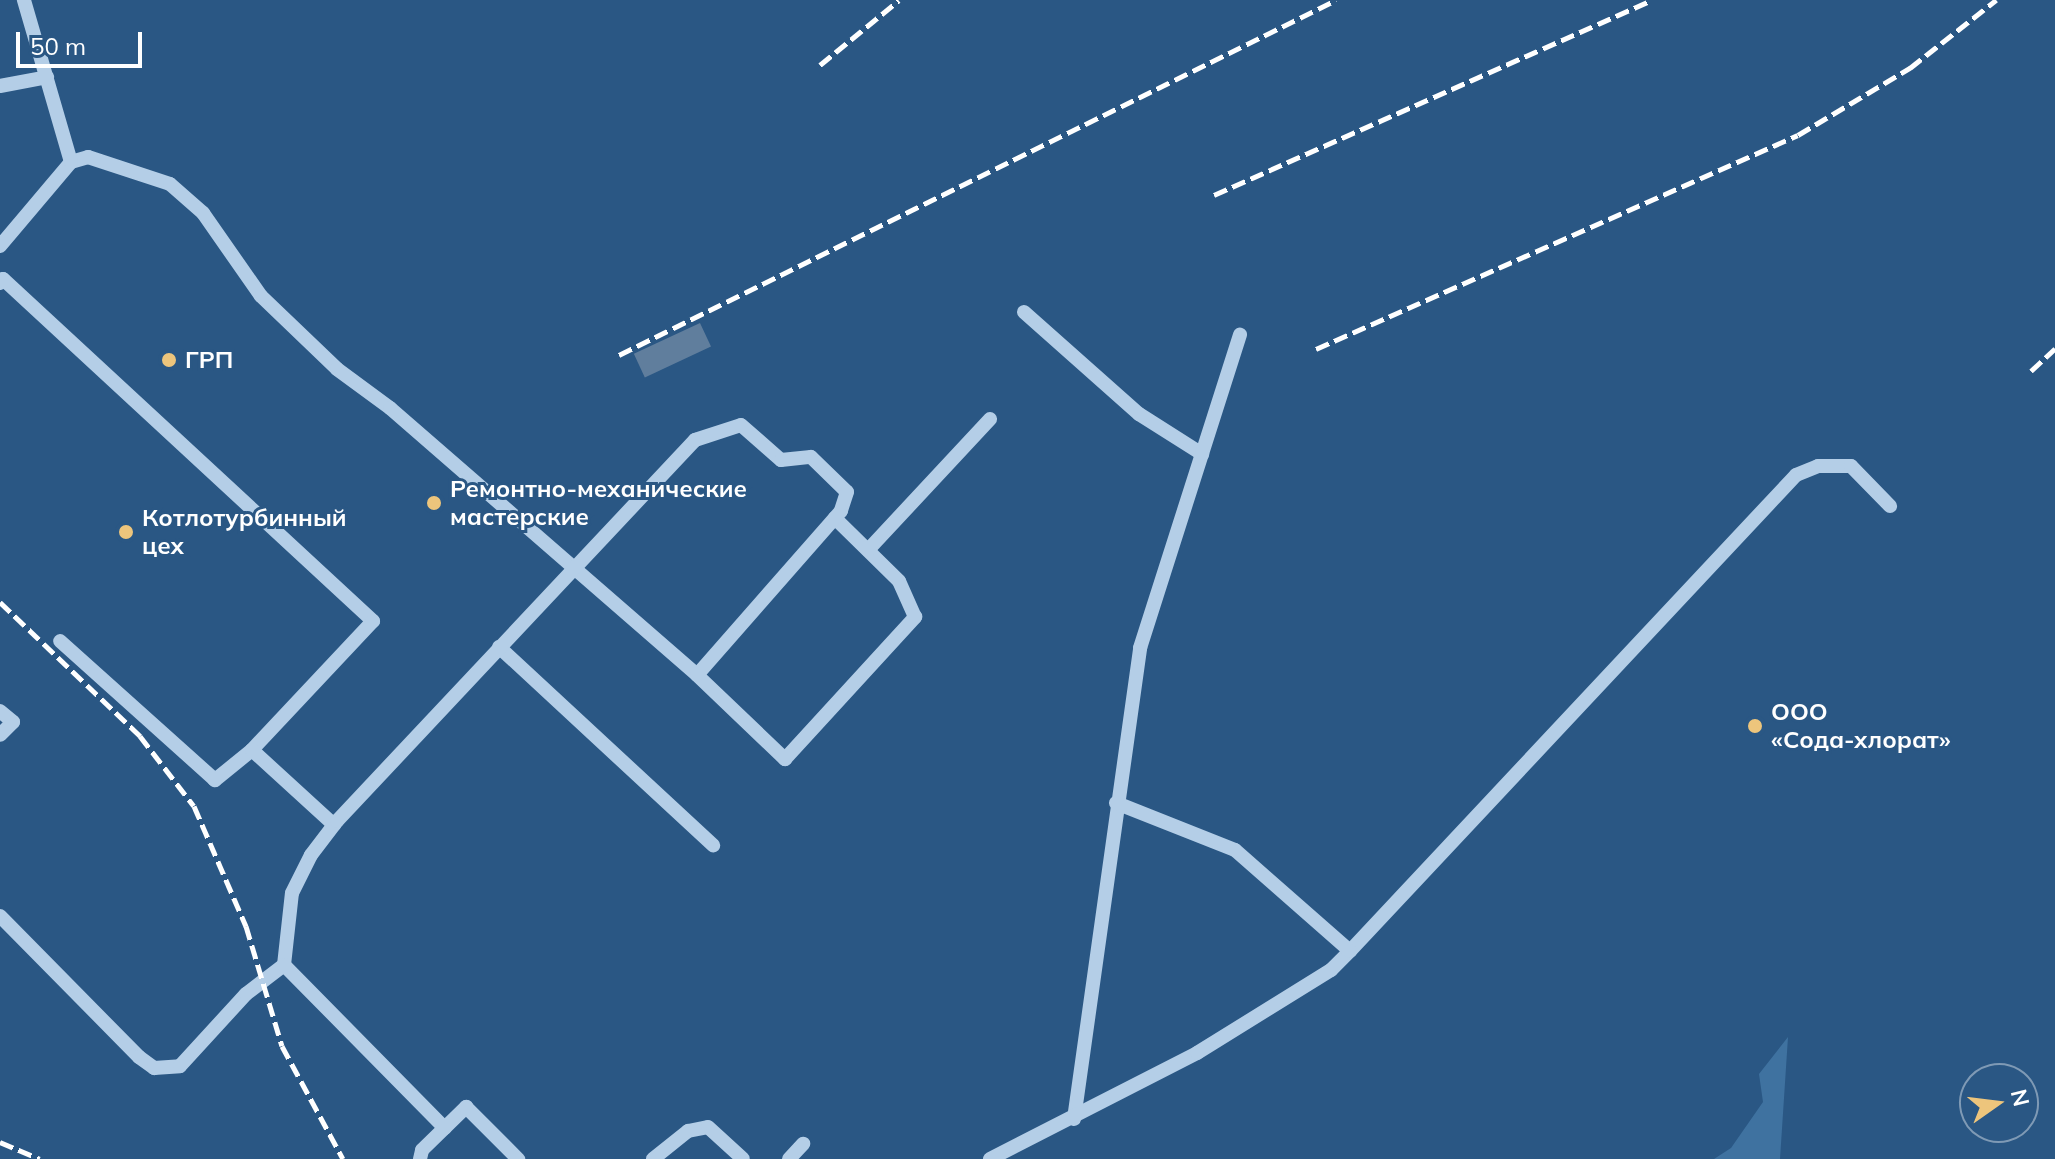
<!DOCTYPE html>
<meta charset="utf-8">
<style>
body{margin:0}
#map{position:relative;width:2055px;height:1159px;overflow:hidden;background:#2a5784;font-family:Mulish,sans-serif}
div>[style]{position:absolute}
.green>*{inset:0;background:#3f72a0}
.water>*{inset:0;background:#607e9d;transform-origin:0 0}
.minor>*{height:14px;margin:-7px;padding:0 7px;transform-origin:7px;border-radius:7px;background:#b4cee7}
.rail>*{height:5px;margin-top:-2.5px;transform-origin:0;background:repeating-linear-gradient(90deg,#fff 0 14px,transparent 0 20px)}
.dots>*{width:22px;height:22px;translate:-50% -50%;box-sizing:border-box;border:4px solid #2a5784;border-radius:50%}
span{translate:-50% -50%;white-space:nowrap;text-align:center;line-height:1.15;-webkit-text-stroke:6px #2a5784;paint-order:stroke}
.poi-label{font-size:24px;color:#fff;font-weight:700}
.left{translate:0 -50%;text-align:left}
.north{position:absolute;left:1959px;top:1063px;width:80px;height:80px;box-sizing:border-box;background:#2a5784;border:2px solid #7f9ab5;border-radius:50%;rotate:76deg;font-size:22px;font-weight:700;line-height:32px;text-align:center;color:#fff}
.north::after{content:'';display:block;margin:auto;width:28px;height:36px;background:#edc57c;clip-path:polygon(50% 0,100% 100%,50% 72%,0 100%)}
.scale{position:absolute;left:16px;top:32px;width:126px;height:36px;box-sizing:border-box;border:4px solid #fff;border-top:0;padding-left:10px;font-size:24px;line-height:28px;white-space:nowrap;color:#fff;-webkit-text-stroke:6px #2a5784;paint-order:stroke}
</style>
<div id="map">
<div class="green">
<i style="clip-path:polygon(1788px 1037px,1780px 1159px,1714px 1159px,1731px 1148px,1763px 1102px,1759px 1074px)"></i>
</div>
<div class="water">
<i style="left:700px;top:323px;width:26px;height:73px;rotate:65deg"></i>
</div>
<div class="minor">
<i style="left:0;top:86px;width:48px;rotate:-10.8deg"></i>
<i style="left:71px;top:162px;width:18px;rotate:-16deg"></i>
<i style="left:88px;top:157px;width:86px;rotate:18.2deg"></i>
<i style="left:170px;top:184px;width:44px;rotate:41.3deg"></i>
<i style="left:203px;top:213px;width:101px;rotate:55.1deg"></i>
<i style="left:261px;top:296px;width:105px;rotate:43.8deg"></i>
<i style="left:337px;top:369px;width:66px;rotate:36.3deg"></i>
<i style="left:390px;top:408px;width:407px;rotate:41deg"></i>
<i style="left:697px;top:675px;width:122px;rotate:43.7deg"></i>
<i style="left:785px;top:759px;width:193px;rotate:-47.5deg"></i>
<i style="left:915px;top:617px;width:39px;rotate:-114deg"></i>
<i style="left:899px;top:581px;width:90px;rotate:-135.5deg"></i>
<i style="left:0;top:246px;width:110px;rotate:-49.8deg"></i>
<i style="left:71px;top:162px;width:169px;rotate:-106.2deg"></i>
<i style="left:0;top:283px;width:5px;rotate:-53deg"></i>
<i style="left:3px;top:279px;width:504px;rotate:42.75deg"></i>
<i style="left:373px;top:621px;width:177px;rotate:133.2deg"></i>
<i style="left:252px;top:750px;width:48px;rotate:141deg"></i>
<i style="left:215px;top:780px;width:208px;rotate:-138.1deg"></i>
<i style="left:1024px;top:312px;width:154px;rotate:41.6deg"></i>
<i style="left:1139px;top:414px;width:75px;rotate:32.4deg"></i>
<i style="left:868px;top:550px;width:179px;rotate:-47deg"></i>
<i style="left:499px;top:647px;width:292px;rotate:42.8deg"></i>
<i style="left:0;top:711px;width:17px;rotate:40deg"></i>
<i style="left:13px;top:722px;width:18px;rotate:135deg"></i>
<i style="left:252px;top:750px;width:111px;rotate:42.4deg"></i>
<i style="left:0;top:916px;width:198px;rotate:45.4deg"></i>
<i style="left:139px;top:1057px;width:19px;rotate:36deg"></i>
<i style="left:154px;top:1068px;width:26px;rotate:-4deg"></i>
<i style="left:180px;top:1066px;width:98px;rotate:-47.5deg"></i>
<i style="left:246px;top:994px;width:48px;rotate:-37.3deg"></i>
<i style="left:284px;top:965px;width:72px;rotate:-83.7deg"></i>
<i style="left:292px;top:893px;width:42px;rotate:-63.4deg"></i>
<i style="left:311px;top:855px;width:43px;rotate:-52.6deg"></i>
<i style="left:337px;top:821px;width:523px;rotate:-46.78deg"></i>
<i style="left:695px;top:440px;width:48px;rotate:-18.1deg"></i>
<i style="left:741px;top:425px;width:53px;rotate:41.2deg"></i>
<i style="left:781px;top:460px;width:30px;rotate:-6deg"></i>
<i style="left:811px;top:457px;width:50px;rotate:44.2deg"></i>
<i style="left:847px;top:492px;width:20px;rotate:108deg"></i>
<i style="left:841px;top:511px;width:218px;rotate:131.3deg"></i>
<i style="left:1350px;top:951px;width:652px;rotate:-46.86deg"></i>
<i style="left:1796px;top:475px;width:24px;rotate:-22deg"></i>
<i style="left:1818px;top:466px;width:33px"></i>
<i style="left:1851px;top:466px;width:56px;rotate:45.7deg"></i>
<i style="left:284px;top:965px;width:229px;rotate:45.4deg"></i>
<i style="left:1074px;top:1119px;width:476px;rotate:-82deg"></i>
<i style="left:1140px;top:648px;width:329px;rotate:-72.3deg"></i>
<i style="left:420px;top:1159px;width:9px;rotate:-77deg"></i>
<i style="left:422px;top:1150px;width:62px;rotate:-44.3deg"></i>
<i style="left:466px;top:1107px;width:74px;rotate:45deg"></i>
<i style="left:653px;top:1159px;width:45px;rotate:-38.7deg"></i>
<i style="left:688px;top:1131px;width:20px;rotate:-11deg"></i>
<i style="left:708px;top:1127px;width:47px;rotate:42.4deg"></i>
<i style="left:789px;top:1159px;width:21px;rotate:-47deg"></i>
<i style="left:990px;top:1159px;width:233px;rotate:-27.1deg"></i>
<i style="left:1197px;top:1053px;width:158px;rotate:-31.8deg"></i>
<i style="left:1331px;top:970px;width:27px;rotate:-45deg"></i>
<i style="left:1350px;top:951px;width:153px;rotate:-138.7deg"></i>
<i style="left:1235px;top:850px;width:128px;rotate:-158.4deg"></i>
</div>
<div class="rail">
<i style="left:820px;top:65px;width:102px;rotate:-39.4deg"></i>
<i style="left:1214px;top:195px;width:479px;rotate:-24deg"></i>
<i style="left:1316px;top:349px;width:527px;rotate:-23.94deg"></i>
<i style="left:1798px;top:135px;width:131px;rotate:-30.9deg"></i>
<i style="left:1910px;top:68px;width:110px;rotate:-38.3deg"></i>
<i style="left:619px;top:355px;width:800px;rotate:-26.34deg"></i>
<i style="left:2031px;top:371px;width:33px;rotate:-43deg"></i>
<i style="left:0;top:602px;width:194px;rotate:43.7deg"></i>
<i style="left:140px;top:736px;width:88px;rotate:52.4deg"></i>
<i style="left:194px;top:806px;width:131px;rotate:66.6deg"></i>
<i style="left:246px;top:926px;width:125px;rotate:73.3deg"></i>
<i style="left:282px;top:1046px;width:128px;rotate:61.6deg"></i>
<i style="left:0;top:1142px;width:43px;rotate:23deg"></i>
</div>
<div class="dots">
<i style="left:169px;top:360px;background:#edc57c"></i>
<i style="left:434px;top:503px;background:#edc57c"></i>
<i style="left:126px;top:532px;background:#edc57c"></i>
<i style="left:1755px;top:726px;background:#edc57c"></i>
</div>
<div class="poi-label">
<span class="left" style="left:185px;top:360px">ГРП</span>
<span class="left" style="left:450px;top:503px">Ремонтно-механические<br>мастерские</span>
<span class="left" style="left:142px;top:532px">Котлотурбинный<br>цех</span>
<span class="left" style="left:1771px;top:726px">ООО<br>«Сода-хлорат»</span>
</div>
<div class="north">N</div>
<div class="scale">50 m</div>
</div>
